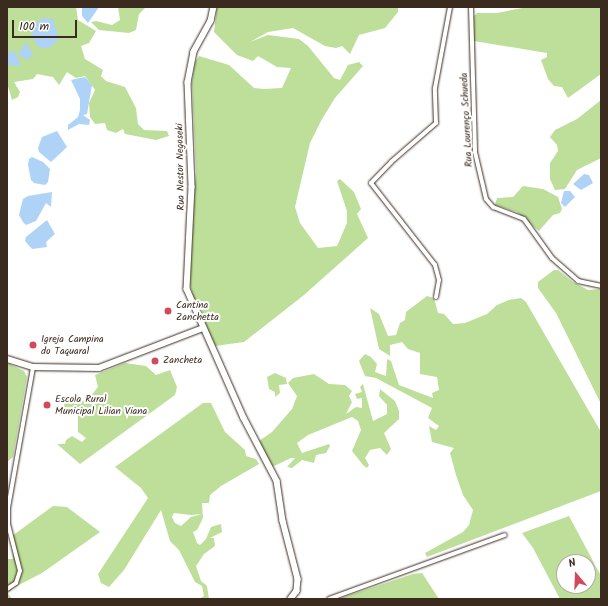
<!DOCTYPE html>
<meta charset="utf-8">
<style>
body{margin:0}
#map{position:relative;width:608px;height:606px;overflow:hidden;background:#fff;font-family:Kalam,sans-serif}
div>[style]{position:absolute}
.green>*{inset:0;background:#bddf99}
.water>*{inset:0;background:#aed3f7}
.roads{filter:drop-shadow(0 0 1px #3b2a1e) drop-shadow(0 0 1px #3b2a1e)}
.street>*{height:4px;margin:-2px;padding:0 2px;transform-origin:2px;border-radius:2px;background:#fff}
.secondary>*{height:5.5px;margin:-2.75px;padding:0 2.75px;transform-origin:2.75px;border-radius:2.75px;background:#fff}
.dots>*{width:11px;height:11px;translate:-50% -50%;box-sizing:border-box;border:2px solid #fff;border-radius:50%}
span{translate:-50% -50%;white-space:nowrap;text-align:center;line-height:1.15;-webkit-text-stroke:4px #fff;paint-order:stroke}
.street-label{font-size:10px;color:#3b2a1e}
.poi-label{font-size:10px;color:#3b2a1e}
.left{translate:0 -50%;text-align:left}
.frame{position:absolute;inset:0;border:8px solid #3b2a1e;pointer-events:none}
.north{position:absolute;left:556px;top:554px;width:40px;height:40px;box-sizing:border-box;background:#fff;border:1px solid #b1aaa5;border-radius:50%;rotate:341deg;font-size:11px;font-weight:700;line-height:16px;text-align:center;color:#3b2a1e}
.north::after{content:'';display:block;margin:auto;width:14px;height:18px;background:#d1495b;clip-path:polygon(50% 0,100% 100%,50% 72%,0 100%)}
.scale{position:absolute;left:12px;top:20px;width:65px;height:18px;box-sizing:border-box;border:2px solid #3b2a1e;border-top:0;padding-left:5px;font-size:12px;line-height:14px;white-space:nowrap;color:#3b2a1e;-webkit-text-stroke:3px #fff;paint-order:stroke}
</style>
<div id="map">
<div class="green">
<i style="clip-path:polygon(7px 7px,76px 7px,78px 20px,96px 31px,89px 43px,81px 46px,85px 59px,103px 70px,101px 76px,106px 81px,125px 87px,136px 108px,138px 124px,144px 130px,167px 131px,169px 136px,156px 140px,125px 134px,123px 129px,116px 133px,107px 130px,105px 123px,95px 124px,90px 117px,89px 103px,95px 90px,85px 76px,76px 78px,67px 72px,59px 85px,53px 77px,37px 74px,33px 79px,14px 82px,20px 92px,18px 97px,12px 100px,7px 83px)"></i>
<i style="clip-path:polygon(118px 7px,146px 7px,139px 14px,136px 30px,129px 33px,99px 30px,91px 22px,96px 21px,112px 25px,120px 20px)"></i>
<i style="clip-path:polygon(217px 7px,398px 7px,398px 12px,385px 28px,359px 35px,350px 54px,342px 46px,336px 48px,325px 46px,293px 28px,268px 32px,250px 42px,268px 35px,299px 39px,308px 46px,334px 78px,340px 80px,348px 65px,359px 62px,363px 66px,335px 98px,322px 119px,310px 143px,295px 207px,300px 223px,318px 248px,337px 246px,347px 223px,347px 211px,337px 181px,340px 179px,354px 192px,361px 209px,357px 214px,368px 238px,304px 295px,244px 342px,215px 346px,194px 299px,188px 277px,196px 171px,192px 82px,195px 62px,199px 56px,229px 65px,254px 88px,264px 89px,282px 88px,291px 68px,277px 67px,258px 56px,253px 61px,237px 55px,214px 32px)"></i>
<i style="clip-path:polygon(528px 7px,601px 7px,601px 74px,568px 98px,562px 87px,554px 86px,548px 79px,541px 60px,547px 57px,547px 53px,474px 41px,474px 16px,477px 13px,497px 13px)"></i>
<i style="clip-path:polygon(601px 100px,601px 158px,577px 170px,565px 189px,555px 190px,550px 179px,550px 163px,558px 151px,557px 145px,550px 137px,555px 130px,577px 119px)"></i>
<i style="clip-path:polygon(523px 186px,543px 189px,558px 197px,562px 209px,560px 213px,553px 215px,539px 231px,517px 212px,495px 205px,497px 198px,513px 197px)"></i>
<i style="clip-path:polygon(554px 270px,558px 270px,573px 282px,588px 290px,601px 289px,601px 404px,556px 313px,538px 288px,538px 282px)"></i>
<i style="clip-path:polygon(427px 296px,434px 298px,438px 313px,444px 314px,453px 324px,465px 323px,487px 314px,497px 305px,509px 300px,521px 298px,526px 302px,601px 432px,601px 491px,427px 557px,425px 553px,463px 532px,469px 525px,473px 510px,463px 495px,456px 475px,450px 453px,454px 448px,432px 442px,429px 426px,436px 430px,439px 426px,428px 418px,432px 408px,376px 378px,365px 376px,359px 361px,365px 354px,371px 357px,377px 364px,375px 372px,386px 376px,387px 359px,391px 361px,399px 385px,433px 398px,432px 393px,439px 390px,437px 377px,420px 374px,420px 353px,408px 349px,402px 342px,390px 345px,390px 356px,379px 349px,370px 308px,379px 314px,388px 336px,396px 335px,400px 323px,405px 320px,406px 312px)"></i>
<i style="clip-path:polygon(7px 363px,24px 371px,27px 377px,13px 457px,7px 462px)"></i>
<i style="clip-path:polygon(125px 363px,146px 366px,156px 375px,170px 370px,177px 387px,175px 395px,80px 464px,57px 444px,65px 444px,66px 440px,72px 436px,82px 442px,86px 438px,78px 432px,78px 413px,64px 407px,65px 399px,87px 401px,98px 387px,95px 375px)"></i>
<i style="clip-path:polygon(275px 373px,286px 378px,287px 384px,279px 385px,280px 393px,275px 397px,275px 392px,269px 389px,267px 377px)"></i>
<i style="clip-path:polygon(314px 374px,329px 384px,345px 385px,352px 391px,349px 396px,352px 402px,346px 414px,356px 407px,362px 408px,362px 398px,357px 399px,355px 394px,362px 392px,360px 387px,363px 384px,373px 421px,387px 414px,387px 405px,379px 396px,380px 389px,395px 401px,399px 411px,399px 419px,384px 433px,391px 449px,387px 455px,380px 448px,370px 450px,365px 458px,369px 465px,367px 468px,363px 465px,352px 451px,361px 430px,358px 421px,352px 417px,308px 435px,297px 443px,302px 453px,329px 444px,330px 446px,326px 453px,316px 455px,314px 463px,302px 460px,292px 468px,287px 467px,295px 458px,291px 458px,272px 467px,259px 441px,272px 432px,292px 409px,297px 396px,288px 383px,293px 378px)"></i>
<i style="clip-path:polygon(evenodd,203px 403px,211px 403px,225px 432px,245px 450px,246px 456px,256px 459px,259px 464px,221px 486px,210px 495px,209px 503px,202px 503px,203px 518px,197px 530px,193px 532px,197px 543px,200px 545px,206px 539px,211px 527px,221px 524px,222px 532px,210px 538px,214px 538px,215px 546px,204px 554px,196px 566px,201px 581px,207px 586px,209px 599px,199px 599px,204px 596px,202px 586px,195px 582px,179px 550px,170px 541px,161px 510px,124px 570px,109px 587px,101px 583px,98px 574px,148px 498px,141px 488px,115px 467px,203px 403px,174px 513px,191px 515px,202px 514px,191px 517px,181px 526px,175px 523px,172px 517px,174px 513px)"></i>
<i style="clip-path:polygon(53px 506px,67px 507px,100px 532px,42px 573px,13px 588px,8px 593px,12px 599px,7px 599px,7px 559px,13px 559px,12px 536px)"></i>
<i style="clip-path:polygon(evenodd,569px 516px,601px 576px,601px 599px,560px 599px,533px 548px,522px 533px,569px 516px,564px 562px,588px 562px,588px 586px,564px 586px,564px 562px)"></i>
<i style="clip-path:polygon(422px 573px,439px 599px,338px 599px,413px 574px)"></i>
</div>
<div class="water">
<i style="clip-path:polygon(82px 7px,99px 7px,88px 23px,82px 16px)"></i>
<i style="clip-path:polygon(44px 18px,53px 19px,59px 39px,49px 48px,40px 48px,31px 36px,35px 23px)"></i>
<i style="clip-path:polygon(26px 42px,33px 55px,27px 60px,18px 54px)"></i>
<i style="clip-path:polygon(12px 51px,15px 52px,21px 66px,7px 65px,7px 54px)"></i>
<i style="clip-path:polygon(85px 77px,92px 85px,87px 114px,83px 115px,90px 120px,89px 125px,79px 124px,68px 130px,68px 125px,78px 117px,80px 110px,80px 99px,71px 80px)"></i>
<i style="clip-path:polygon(57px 131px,67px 147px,51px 162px,39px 152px,38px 148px,42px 137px)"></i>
<i style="clip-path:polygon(32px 157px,43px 162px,50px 169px,48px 182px,45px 185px,34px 183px,31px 180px,28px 165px,29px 159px)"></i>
<i style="clip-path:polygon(584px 174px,589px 175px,593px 183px,581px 190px,573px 184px)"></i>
<i style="clip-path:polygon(564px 191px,570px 191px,575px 197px,565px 207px,561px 203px)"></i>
<i style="clip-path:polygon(52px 192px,51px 207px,46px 203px,36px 221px,26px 225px,23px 222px,19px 215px,23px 199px,28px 196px)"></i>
<i style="clip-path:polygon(47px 220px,55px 234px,46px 242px,47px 247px,32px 249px,25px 241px,26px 237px)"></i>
</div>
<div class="roads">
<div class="street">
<i style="left:471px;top:7px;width:145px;rotate:88.4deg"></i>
<i style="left:475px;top:152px;width:48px;rotate:76.8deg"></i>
<i style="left:486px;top:199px;width:11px;rotate:49deg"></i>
<i style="left:493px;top:207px;width:33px;rotate:21deg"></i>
<i style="left:524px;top:219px;width:48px;rotate:54.3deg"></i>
<i style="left:552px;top:258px;width:35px;rotate:41deg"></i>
<i style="left:578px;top:281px;width:24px;rotate:12deg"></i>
<i style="left:436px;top:297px;width:17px;rotate:-80deg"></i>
<i style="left:439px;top:280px;width:16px;rotate:-105deg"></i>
<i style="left:435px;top:265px;width:104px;rotate:-128deg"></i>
<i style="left:371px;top:183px;width:29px;rotate:-46deg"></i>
<i style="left:391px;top:162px;width:60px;rotate:-40.9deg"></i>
<i style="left:436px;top:123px;width:35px;rotate:-92deg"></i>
<i style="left:435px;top:88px;width:82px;rotate:-79.5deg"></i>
<i style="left:7px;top:589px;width:11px;rotate:-34deg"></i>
<i style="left:16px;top:583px;width:13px;rotate:-72deg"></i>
<i style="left:20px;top:571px;width:49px;rotate:-104.3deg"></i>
<i style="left:8px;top:524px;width:16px;rotate:-90deg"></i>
<i style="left:8px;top:508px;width:143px;rotate:-79.9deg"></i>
<i style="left:329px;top:599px;width:187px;rotate:-20deg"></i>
</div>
<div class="secondary">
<i style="left:214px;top:7px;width:14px;rotate:102deg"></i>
<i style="left:211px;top:21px;width:35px;rotate:119deg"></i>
<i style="left:194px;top:52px;width:31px;rotate:101deg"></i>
<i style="left:188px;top:82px;width:105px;rotate:87.8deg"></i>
<i style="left:192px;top:187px;width:102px;rotate:92.8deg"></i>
<i style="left:187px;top:289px;width:141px;rotate:66.2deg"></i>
<i style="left:244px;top:418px;width:71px;rotate:62.4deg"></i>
<i style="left:277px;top:481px;width:40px;rotate:81.5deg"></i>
<i style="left:283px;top:521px;width:60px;rotate:75.5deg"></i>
<i style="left:298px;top:579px;width:12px;rotate:95deg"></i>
<i style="left:297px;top:591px;width:10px;rotate:127deg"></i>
<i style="left:7px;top:359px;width:27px;rotate:17deg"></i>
<i style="left:33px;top:367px;width:66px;rotate:0.9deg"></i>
<i style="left:99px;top:368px;width:111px;rotate:-21deg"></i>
</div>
</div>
<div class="dots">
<i style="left:168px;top:311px;background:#d1495b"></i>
<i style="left:33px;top:345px;background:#d1495b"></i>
<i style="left:155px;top:361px;background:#d1495b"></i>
<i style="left:47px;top:405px;background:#d1495b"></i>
</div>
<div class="street-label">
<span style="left:467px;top:120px;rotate:-93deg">Rua Lourenço Schueda</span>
<span style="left:181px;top:167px;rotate:-91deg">Rua Nestor Negoseki</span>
</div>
<div class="poi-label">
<span class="left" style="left:176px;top:311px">Cantina<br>Zanchetta</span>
<span class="left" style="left:41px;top:345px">Igreja Campina<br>do Taquaral</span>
<span class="left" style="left:163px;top:361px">Zancheta</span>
<span class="left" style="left:55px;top:405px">Escola Rural<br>Municipal Lilian Viana</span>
</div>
<div class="frame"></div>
<div class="north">N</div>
<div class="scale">100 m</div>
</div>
